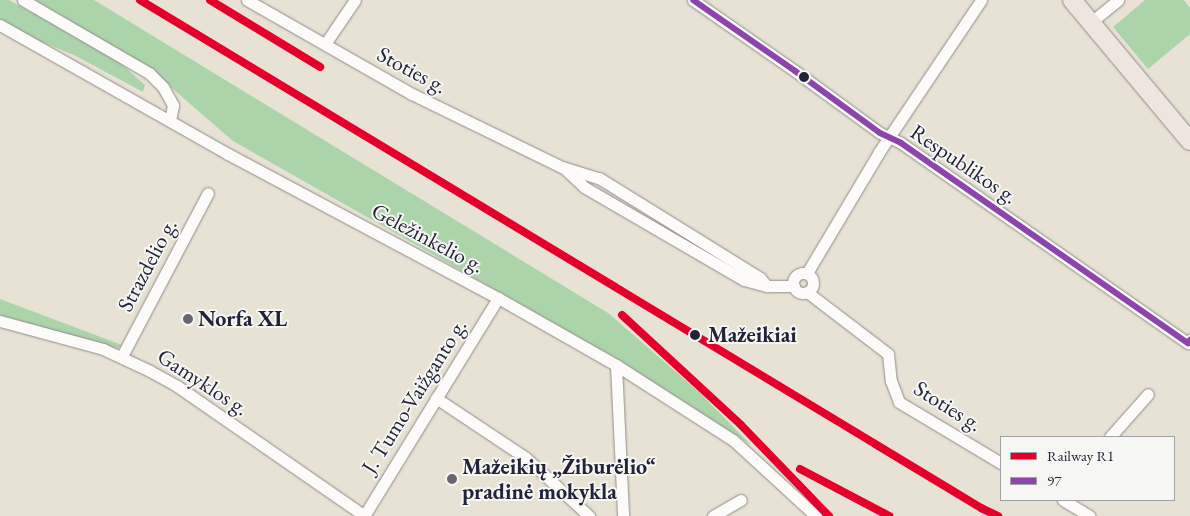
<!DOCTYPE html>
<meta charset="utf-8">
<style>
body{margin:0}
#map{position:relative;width:1190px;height:516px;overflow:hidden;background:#e8e2d5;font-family:"EB Garamond",serif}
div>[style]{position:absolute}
.green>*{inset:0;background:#acd4ab}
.roads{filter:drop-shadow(0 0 1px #8f8c89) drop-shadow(0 0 1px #8f8c89)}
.minor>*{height:11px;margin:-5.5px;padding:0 5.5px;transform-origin:5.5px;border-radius:5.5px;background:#fcfbf9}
.minor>.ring{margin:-5.5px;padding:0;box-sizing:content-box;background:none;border:11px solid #fcfbf9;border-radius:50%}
.primary>*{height:18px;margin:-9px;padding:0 9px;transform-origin:9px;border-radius:9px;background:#eee5de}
.bus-1>*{height:6px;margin:-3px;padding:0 3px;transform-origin:3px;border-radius:3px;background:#8e44ad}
.rail-1>*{height:8px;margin:-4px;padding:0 4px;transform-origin:4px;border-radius:4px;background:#e4002b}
.dots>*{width:14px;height:14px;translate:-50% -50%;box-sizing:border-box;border:2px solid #f6f6f2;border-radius:50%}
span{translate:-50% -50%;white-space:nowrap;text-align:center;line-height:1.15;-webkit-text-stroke:4px #f6f6f2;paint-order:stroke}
.street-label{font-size:22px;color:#22223b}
.poi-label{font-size:22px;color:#22223b;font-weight:700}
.left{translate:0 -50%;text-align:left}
.stop-label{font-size:22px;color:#22223b;font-weight:700}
.legend{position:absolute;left:1000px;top:436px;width:175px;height:65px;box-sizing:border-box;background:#f6f6f2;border:1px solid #a1a1a9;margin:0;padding:6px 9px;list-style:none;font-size:15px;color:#22223b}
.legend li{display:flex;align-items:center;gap:10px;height:25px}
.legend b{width:25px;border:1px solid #a1a1a9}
</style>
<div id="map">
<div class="green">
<i style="clip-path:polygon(0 0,9px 0,118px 61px,145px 85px,143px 92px,74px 55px,37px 40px,0 19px)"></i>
<i style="clip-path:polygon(35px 0,94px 0,608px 313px,699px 392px,751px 445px,619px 360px,233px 141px,166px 83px,124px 53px)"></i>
<i style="clip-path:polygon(1145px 0,1184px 0,1190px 8px,1190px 34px,1148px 69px,1113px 27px)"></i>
<i style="clip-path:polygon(0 299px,122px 345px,117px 349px,0 315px)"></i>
</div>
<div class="roads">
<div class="minor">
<i style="left:23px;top:0;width:146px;rotate:30.1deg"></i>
<i style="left:149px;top:73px;width:20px;rotate:45deg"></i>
<i style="left:163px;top:87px;width:21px;rotate:61deg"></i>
<i style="left:173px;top:105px;width:16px;rotate:101deg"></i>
<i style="left:247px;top:0;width:190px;rotate:29.7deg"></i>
<i style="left:412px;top:94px;width:167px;rotate:26deg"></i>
<i style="left:562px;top:167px;width:39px;rotate:17deg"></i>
<i style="left:599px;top:178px;width:190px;rotate:31.8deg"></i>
<i style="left:760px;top:278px;width:11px;rotate:49deg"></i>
<i style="left:693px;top:0;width:124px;rotate:34.8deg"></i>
<i style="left:795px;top:71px;width:105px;rotate:36.1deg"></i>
<i style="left:880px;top:133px;width:23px;rotate:25deg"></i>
<i style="left:901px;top:143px;width:350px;rotate:34.9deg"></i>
<i style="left:1188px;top:343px;width:4px;rotate:-56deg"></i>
<i style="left:1091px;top:22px;width:35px;rotate:-39deg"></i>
<i style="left:0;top:25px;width:262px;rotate:29.5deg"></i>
<i style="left:228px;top:154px;width:306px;rotate:28.1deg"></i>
<i style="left:498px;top:298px;width:136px;rotate:29.6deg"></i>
<i style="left:616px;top:365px;width:139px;rotate:32.7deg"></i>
<i style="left:733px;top:440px;width:113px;rotate:42.5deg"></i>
<i style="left:325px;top:44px;width:53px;rotate:-55.7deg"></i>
<i style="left:565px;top:169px;width:26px;rotate:43deg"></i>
<i style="left:584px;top:187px;width:185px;rotate:30.2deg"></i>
<i style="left:744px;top:280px;width:24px;rotate:15deg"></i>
<i style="left:767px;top:286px;width:27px"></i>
<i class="ring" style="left:793px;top:273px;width:9px;height:9px"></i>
<i style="left:807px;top:273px;width:141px;rotate:-59.2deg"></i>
<i style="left:879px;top:152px;width:183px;rotate:-56.1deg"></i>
<i style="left:807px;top:292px;width:102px;rotate:37.4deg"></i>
<i style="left:888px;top:354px;width:27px;rotate:84deg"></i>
<i style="left:891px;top:381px;width:22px;rotate:69deg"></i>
<i style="left:899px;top:402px;width:119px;rotate:30.9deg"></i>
<i style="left:0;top:321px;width:107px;rotate:15.2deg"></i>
<i style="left:103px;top:349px;width:52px;rotate:25.1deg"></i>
<i style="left:150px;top:371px;width:31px;rotate:29deg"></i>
<i style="left:177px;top:386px;width:229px;rotate:34.7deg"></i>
<i style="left:122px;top:356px;width:184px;rotate:-62.2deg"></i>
<i style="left:616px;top:365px;width:151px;rotate:87.3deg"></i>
<i style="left:436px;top:398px;width:108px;rotate:33.7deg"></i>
<i style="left:526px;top:458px;width:86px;rotate:42.6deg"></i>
<i style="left:1110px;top:437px;width:57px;rotate:-48.5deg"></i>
<i style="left:1063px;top:500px;width:31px;rotate:31deg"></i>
<i style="left:364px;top:516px;width:256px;rotate:-58.4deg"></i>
<i style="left:713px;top:516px;width:32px;rotate:-30deg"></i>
</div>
<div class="primary">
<i style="left:1072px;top:0;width:184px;rotate:50.1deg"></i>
</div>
</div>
<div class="bus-1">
<i style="left:693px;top:0;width:124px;rotate:34.8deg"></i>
<i style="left:795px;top:71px;width:105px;rotate:36.1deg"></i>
<i style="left:880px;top:133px;width:23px;rotate:25deg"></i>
<i style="left:901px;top:143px;width:350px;rotate:34.9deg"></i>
<i style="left:1188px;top:343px;width:4px;rotate:-56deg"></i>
</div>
<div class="rail-1">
<i style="left:140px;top:0;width:983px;rotate:31.13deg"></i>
<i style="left:981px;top:508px;width:19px;rotate:25deg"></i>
<i style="left:210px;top:0;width:129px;rotate:31.3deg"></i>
<i style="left:622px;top:315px;width:162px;rotate:42.7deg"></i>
<i style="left:741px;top:425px;width:127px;rotate:46deg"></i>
<i style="left:800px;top:469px;width:101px;rotate:27.8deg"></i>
</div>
<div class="dots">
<i style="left:804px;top:77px;background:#22223b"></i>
<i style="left:188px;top:319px;background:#676571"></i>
<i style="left:695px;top:335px;background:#22223b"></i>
<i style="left:452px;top:479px;background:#676571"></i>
</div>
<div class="street-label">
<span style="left:412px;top:70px;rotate:28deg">Stoties g.</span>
<span style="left:964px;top:164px;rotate:34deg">Respublikos g.</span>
<span style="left:428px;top:238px;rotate:28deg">Geležinkelio g.</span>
<span style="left:147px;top:265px;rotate:-62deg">Strazdelio g.</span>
<span style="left:203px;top:382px;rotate:33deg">Gamyklos g.</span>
<span style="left:414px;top:396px;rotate:-58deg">J. Tumo-Vaižganto g.</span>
<span style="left:948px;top:406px;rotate:32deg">Stoties g.</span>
</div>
<div class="poi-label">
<span class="left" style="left:198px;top:319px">Norfa XL</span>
<span class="left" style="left:462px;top:479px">Mažeikių „Žiburėlio“<br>pradinė mokykla</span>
</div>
<div class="stop-label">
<span class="left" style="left:708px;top:335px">Mažeikiai</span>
</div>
<ul class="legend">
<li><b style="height:6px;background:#e4002b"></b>Railway R1</li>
<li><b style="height:6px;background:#8e44ad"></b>97</li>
</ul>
</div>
